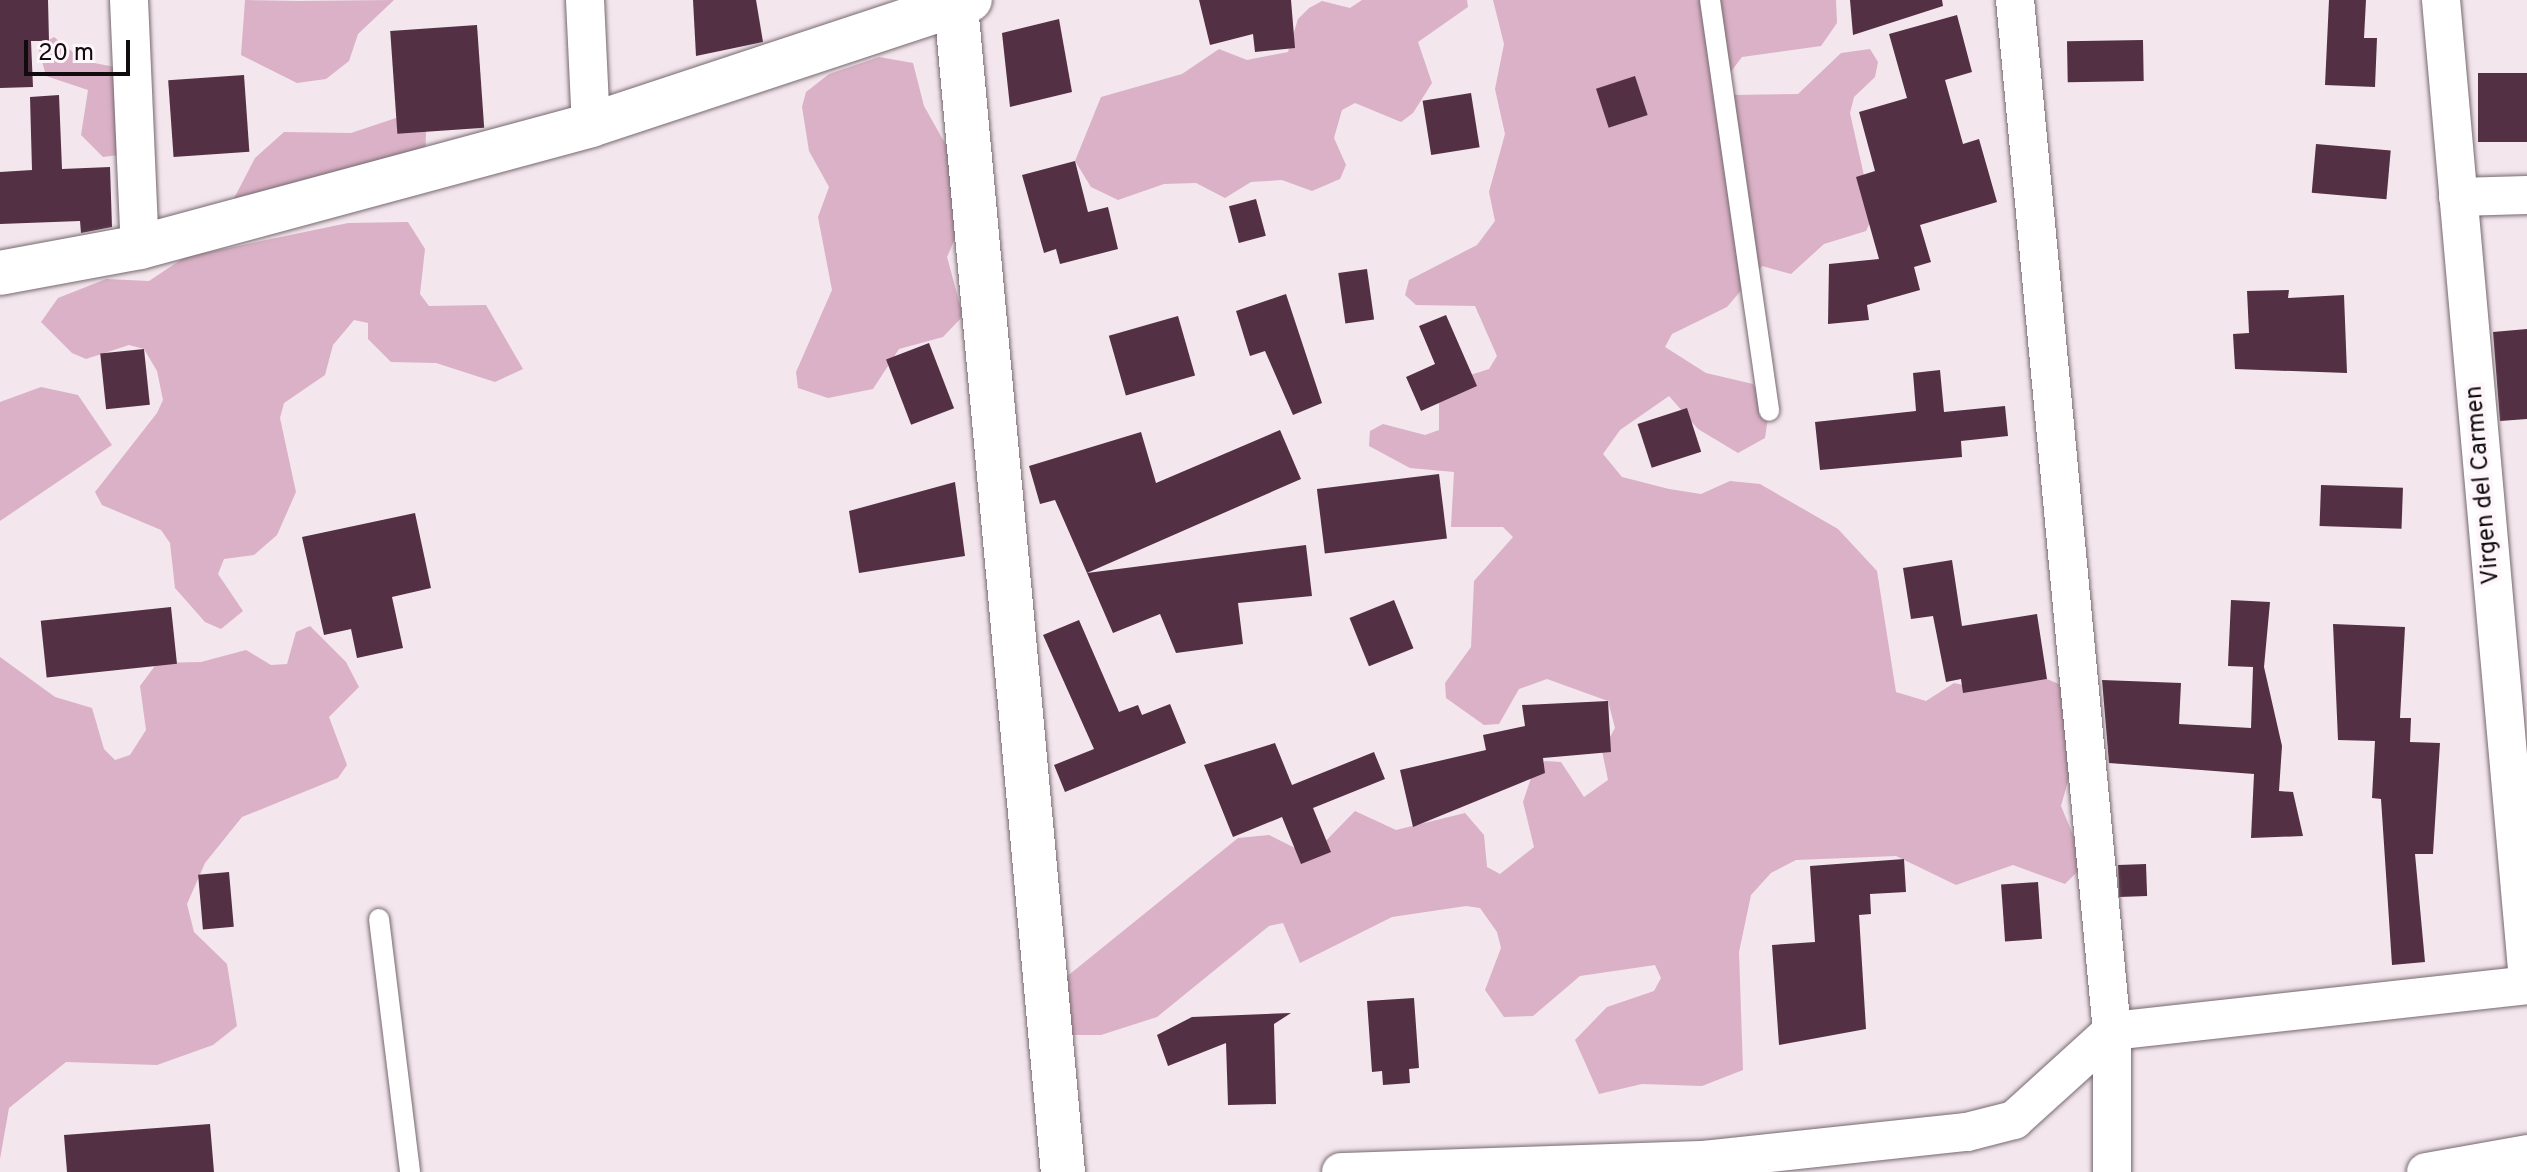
<!DOCTYPE html>
<style>
body{margin:0}
#map{position:relative;width:2527px;height:1172px;overflow:hidden;background:#f4e6ed;font-family:Overpass,sans-serif}
div>[style]{position:absolute}
.green>*{inset:0;background:#dab1c6}
.building>*{inset:0;background:#533044;transform-origin:0 0}
.roads{filter:drop-shadow(0 0 2px #75696f) drop-shadow(0 0 2px #75696f)}
.service>*{height:20px;margin:-10px;padding:0 10px;transform-origin:10px;border-radius:10px;background:#fff}
.minor>*{height:38px;margin:-19px;padding:0 19px;transform-origin:19px;border-radius:19px;background:#fff}
.tertiary>*{height:44px;margin:-22px;padding:0 22px;transform-origin:22px;border-radius:22px;background:#fff}
span{translate:-50% -50%;white-space:nowrap;text-align:center;line-height:1.15;-webkit-text-stroke:8px #fdf5f9;paint-order:stroke}
.street-label{font-size:24px;color:#100b0d}
.scale{position:absolute;left:24px;top:40px;width:106px;height:36px;box-sizing:border-box;border:4px solid #100b0d;border-top:0;padding-left:10px;font-size:24px;line-height:28px;white-space:nowrap;color:#100b0d;-webkit-text-stroke:6px #fdf5f9;paint-order:stroke}
</style>
<div id="map">
<div class="green">
<i style="clip-path:polygon(245px 0,300px 1px,394px 0,358px 34px,349px 61px,326px 79px,297px 83px,241px 55px)"></i>
<i style="clip-path:polygon(1362px 0,1467px 0,1468px 7px,1418px 42px,1432px 83px,1413px 113px,1401px 122px,1355px 103px,1342px 110px,1334px 138px,1346px 165px,1340px 179px,1312px 191px,1282px 180px,1251px 182px,1225px 198px,1196px 183px,1164px 184px,1118px 200px,1091px 187px,1075px 161px,1101px 97px,1182px 74px,1219px 49px,1247px 60px,1288px 52px,1298px 19px,1309px 8px,1322px 1px,1350px 8px)"></i>
<i style="clip-path:polygon(1493px 0,1836px 0,1837px 23px,1821px 46px,1742px 57px,1723px 82px,1732px 95px,1798px 94px,1841px 53px,1870px 49px,1878px 62px,1875px 77px,1854px 97px,1850px 113px,1873px 216px,1866px 231px,1824px 244px,1791px 274px,1762px 266px,1727px 307px,1672px 334px,1665px 347px,1706px 373px,1753px 384px,1769px 411px,1765px 438px,1738px 453px,1698px 429px,1669px 396px,1620px 430px,1603px 454px,1622px 477px,1669px 489px,1701px 494px,1730px 481px,1760px 484px,1838px 529px,1877px 571px,1896px 692px,1926px 701px,1954px 683px,1984px 689px,2047px 679px,2073px 690px,2077px 749px,2061px 806px,2085px 864px,2065px 884px,2013px 865px,1956px 885px,1896px 856px,1796px 860px,1771px 873px,1751px 895px,1739px 952px,1743px 1070px,1702px 1086px,1642px 1084px,1599px 1094px,1575px 1040px,1607px 1007px,1654px 991px,1661px 978px,1655px 965px,1580px 976px,1533px 1016px,1504px 1017px,1485px 990px,1501px 948px,1497px 932px,1480px 908px,1466px 906px,1392px 917px,1300px 963px,1283px 923px,1269px 926px,1157px 1017px,1101px 1035px,1073px 1035px,1054px 1012px,1060px 982px,1238px 838px,1269px 835px,1311px 856px,1355px 811px,1396px 830px,1465px 813px,1484px 835px,1487px 867px,1500px 874px,1534px 847px,1523px 802px,1533px 772px,1545px 761px,1561px 762px,1584px 797px,1608px 780px,1602px 751px,1615px 728px,1608px 701px,1547px 679px,1519px 689px,1499px 724px,1484px 725px,1446px 698px,1445px 683px,1471px 647px,1474px 581px,1513px 537px,1503px 527px,1451px 527px,1454px 472px,1410px 468px,1369px 446px,1370px 431px,1383px 424px,1425px 435px,1439px 430px,1439px 400px,1461px 378px,1489px 369px,1497px 356px,1475px 306px,1416px 305px,1405px 295px,1409px 280px,1477px 245px,1495px 221px,1489px 192px,1505px 134px,1495px 89px,1504px 44px)"></i>
<i style="clip-path:polygon(54px 37px,84px 61px,120px 68px,119px 155px,103px 157px,81px 135px,88px 90px,46px 76px,38px 46px)"></i>
<i style="clip-path:polygon(879px 57px,913px 63px,924px 106px,960px 170px,959px 230px,947px 257px,963px 316px,943px 337px,899px 349px,873px 389px,828px 398px,798px 388px,796px 372px,832px 290px,818px 217px,829px 187px,809px 151px,802px 107px,806px 92px,829px 74px)"></i>
<i style="clip-path:polygon(408px 114px,426px 132px,425px 163px,228px 210px,255px 158px,284px 132px,351px 133px)"></i>
<i style="clip-path:polygon(408px 222px,425px 249px,420px 294px,429px 306px,486px 305px,523px 369px,495px 382px,436px 363px,391px 362px,368px 339px,368px 323px,354px 320px,333px 345px,325px 375px,284px 403px,280px 418px,296px 492px,277px 535px,254px 555px,224px 559px,218px 574px,243px 611px,221px 629px,205px 622px,175px 588px,170px 543px,161px 530px,102px 505px,95px 492px,157px 413px,163px 400px,157px 371px,144px 349px,129px 345px,86px 359px,72px 353px,41px 322px,58px 298px,106px 279px,149px 281px,185px 257px,348px 223px)"></i>
<i style="clip-path:polygon(41px 387px,78px 395px,112px 445px,0 521px,0 402px)"></i>
<i style="clip-path:polygon(310px 626px,346px 662px,359px 687px,329px 717px,347px 765px,338px 778px,242px 817px,205px 863px,187px 904px,194px 932px,227px 964px,237px 1026px,213px 1045px,157px 1065px,66px 1062px,9px 1108px,0 1159px,0 657px,55px 697px,92px 708px,104px 749px,115px 760px,130px 755px,146px 730px,140px 686px,157px 663px,201px 662px,246px 650px,271px 665px,287px 664px,296px 632px)"></i>
</div>
<div class="building">
<i style="clip-path:polygon(0 0,48px 0,49px 41px,31px 41px,33px 87px,0 88px)"></i>
<i style="clip-path:polygon(693px 0,756px 0,763px 42px,696px 56px)"></i>
<i style="clip-path:polygon(1199px 0,1291px 0,1295px 48px,1255px 52px,1253px 34px,1210px 45px)"></i>
<i style="clip-path:polygon(1850px 0,1942px 0,1943px 6px,1853px 35px)"></i>
<i style="clip-path:polygon(2329px 0,2366px 0,2364px 38px,2377px 38px,2375px 87px,2325px 85px)"></i>
<i style="clip-path:polygon(1957px 15px,1972px 72px,1945px 80px,1963px 144px,1979px 139px,1997px 202px,1920px 225px,1931px 262px,1914px 267px,1920px 290px,1867px 305px,1869px 320px,1828px 324px,1829px 264px,1879px 259px,1856px 177px,1875px 171px,1859px 112px,1907px 98px,1889px 34px)"></i>
<i style="clip-path:polygon(1059px 19px,1072px 92px,1010px 107px,1002px 33px)"></i>
<i style="left:477px;top:25px;width:103px;height:87px;rotate:86deg"></i>
<i style="left:2143px;top:40px;width:41px;height:76px;rotate:89deg"></i>
<i style="left:2527px;top:73px;width:69px;height:49px;rotate:90deg"></i>
<i style="left:244px;top:75px;width:77px;height:76px;rotate:86deg"></i>
<i style="left:1635px;top:76px;width:41px;height:41px;rotate:72deg"></i>
<i style="left:1471px;top:93px;width:55px;height:49px;rotate:81deg"></i>
<i style="clip-path:polygon(59px 95px,62px 169px,110px 167px,112px 227px,81px 233px,80px 221px,0 224px,0 172px,32px 170px,30px 97px)"></i>
<i style="left:2316px;top:144px;width:75px;height:49px;rotate:5deg"></i>
<i style="clip-path:polygon(1075px 161px,1088px 212px,1108px 207px,1118px 249px,1060px 264px,1056px 249px,1044px 253px,1022px 175px)"></i>
<i style="left:1256px;top:199px;width:38px;height:28px;rotate:75deg"></i>
<i style="left:1367px;top:269px;width:51px;height:29px;rotate:82deg"></i>
<i style="clip-path:polygon(2289px 290px,2288px 298px,2344px 295px,2347px 373px,2235px 369px,2233px 334px,2249px 333px,2247px 291px)"></i>
<i style="clip-path:polygon(1286px 294px,1322px 403px,1293px 415px,1265px 351px,1250px 356px,1236px 311px)"></i>
<i style="clip-path:polygon(1446px 315px,1477px 386px,1421px 411px,1406px 377px,1435px 364px,1419px 326px)"></i>
<i style="left:1178px;top:316px;width:62px;height:72px;rotate:74deg"></i>
<i style="clip-path:polygon(2527px 329px,2527px 419px,2500px 421px,2493px 332px)"></i>
<i style="left:929px;top:343px;width:70px;height:46px;rotate:69deg"></i>
<i style="left:144px;top:349px;width:56px;height:44px;rotate:84deg"></i>
<i style="clip-path:polygon(1940px 370px,1944px 412px,2005px 406px,2008px 436px,1961px 441px,1962px 457px,1820px 470px,1815px 422px,1916px 411px,1913px 373px)"></i>
<i style="left:1687px;top:408px;width:46px;height:52px;rotate:72deg"></i>
<i style="clip-path:polygon(1280px 430px,1301px 479px,1087px 573px,1055px 500px,1040px 504px,1029px 466px,1141px 432px,1156px 483px)"></i>
<i style="left:1439px;top:474px;width:65px;height:123px;rotate:83deg"></i>
<i style="clip-path:polygon(955px 482px,965px 556px,859px 573px,849px 511px)"></i>
<i style="left:2321px;top:485px;width:82px;height:41px;rotate:2deg"></i>
<i style="clip-path:polygon(415px 513px,431px 588px,392px 597px,403px 648px,357px 658px,351px 629px,324px 635px,302px 537px)"></i>
<i style="clip-path:polygon(1306px 545px,1312px 596px,1238px 603px,1243px 644px,1176px 653px,1160px 614px,1113px 633px,1087px 573px)"></i>
<i style="clip-path:polygon(1952px 560px,1962px 626px,2037px 614px,2047px 679px,1963px 693px,1961px 679px,1946px 682px,1933px 616px,1911px 619px,1903px 568px)"></i>
<i style="left:1394px;top:600px;width:52px;height:48px;rotate:68deg"></i>
<i style="clip-path:polygon(2231px 600px,2270px 602px,2264px 667px,2282px 746px,2279px 791px,2293px 792px,2303px 836px,2251px 838px,2254px 774px,2109px 763px,2102px 680px,2181px 683px,2179px 724px,2251px 728px,2253px 667px,2228px 666px)"></i>
<i style="left:171px;top:607px;width:57px;height:131px;rotate:84deg"></i>
<i style="clip-path:polygon(1079px 620px,1119px 712px,1138px 705px,1142px 715px,1170px 704px,1186px 743px,1065px 792px,1054px 765px,1094px 749px,1043px 635px)"></i>
<i style="clip-path:polygon(2333px 624px,2405px 627px,2400px 718px,2411px 718px,2410px 742px,2440px 743px,2433px 854px,2415px 854px,2425px 962px,2392px 965px,2381px 799px,2372px 798px,2375px 741px,2338px 740px)"></i>
<i style="clip-path:polygon(1608px 701px,1611px 752px,1543px 758px,1545px 773px,1413px 827px,1400px 770px,1486px 750px,1483px 735px,1525px 726px,1522px 705px)"></i>
<i style="clip-path:polygon(1275px 743px,1292px 785px,1374px 752px,1385px 779px,1313px 808px,1331px 852px,1301px 864px,1282px 817px,1233px 837px,1204px 765px)"></i>
<i style="clip-path:polygon(1904px 859px,1906px 892px,1870px 894px,1871px 914px,1859px 915px,1866px 1029px,1779px 1045px,1772px 945px,1815px 942px,1810px 866px)"></i>
<i style="left:2146px;top:864px;width:32px;height:28px;rotate:88deg"></i>
<i style="left:229px;top:872px;width:55px;height:31px;rotate:85deg"></i>
<i style="left:2038px;top:882px;width:57px;height:37px;rotate:86deg"></i>
<i style="clip-path:polygon(1414px 998px,1419px 1068px,1409px 1069px,1410px 1083px,1383px 1085px,1382px 1071px,1372px 1072px,1367px 1001px)"></i>
<i style="clip-path:polygon(1291px 1013px,1274px 1024px,1276px 1104px,1228px 1105px,1226px 1043px,1168px 1066px,1157px 1035px,1192px 1017px)"></i>
<i style="clip-path:polygon(210px 1124px,214px 1172px,67px 1172px,64px 1135px)"></i>
</div>
<div class="roads">
<div class="service">
<i style="left:1710px;top:0;width:415px;rotate:81.8deg"></i>
<i style="left:379px;top:919px;width:255px;rotate:83deg"></i>
</div>
<div class="minor">
<i style="left:129px;top:0;width:247px;rotate:87.5deg"></i>
<i style="left:585px;top:0;width:125px;rotate:87.3deg"></i>
<i style="left:2015px;top:0;width:1036px;rotate:84.63deg"></i>
<i style="left:2112px;top:1031px;width:141px;rotate:90deg"></i>
<i style="left:2441px;top:0;width:973px;rotate:84.93deg"></i>
<i style="left:2458px;top:197px;width:69px;rotate:-1.7deg"></i>
<i style="left:1341px;top:1172px;width:363px;rotate:-1.9deg"></i>
<i style="left:1704px;top:1160px;width:264px;rotate:-6.1deg"></i>
<i style="left:1967px;top:1132px;width:49px;rotate:-14.3deg"></i>
<i style="left:2014px;top:1120px;width:132px;rotate:-42.2deg"></i>
<i style="left:2112px;top:1031px;width:418px;rotate:-6.3deg"></i>
<i style="left:2426px;top:1172px;width:103px;rotate:-10.1deg"></i>
</div>
<div class="tertiary">
<i style="left:956px;top:6px;width:1171px;rotate:84.76deg"></i>
<i style="left:0;top:273px;width:142px;rotate:-10.5deg"></i>
<i style="left:140px;top:247px;width:467px;rotate:-15.1deg"></i>
<i style="left:591px;top:125px;width:399px;rotate:-18.3deg"></i>
</div>
</div>
<div class="street-label">
<span style="left:2484px;top:485px;rotate:-95deg">Virgen del Carmen</span>
</div>
<div class="scale">20 m</div>
</div>
